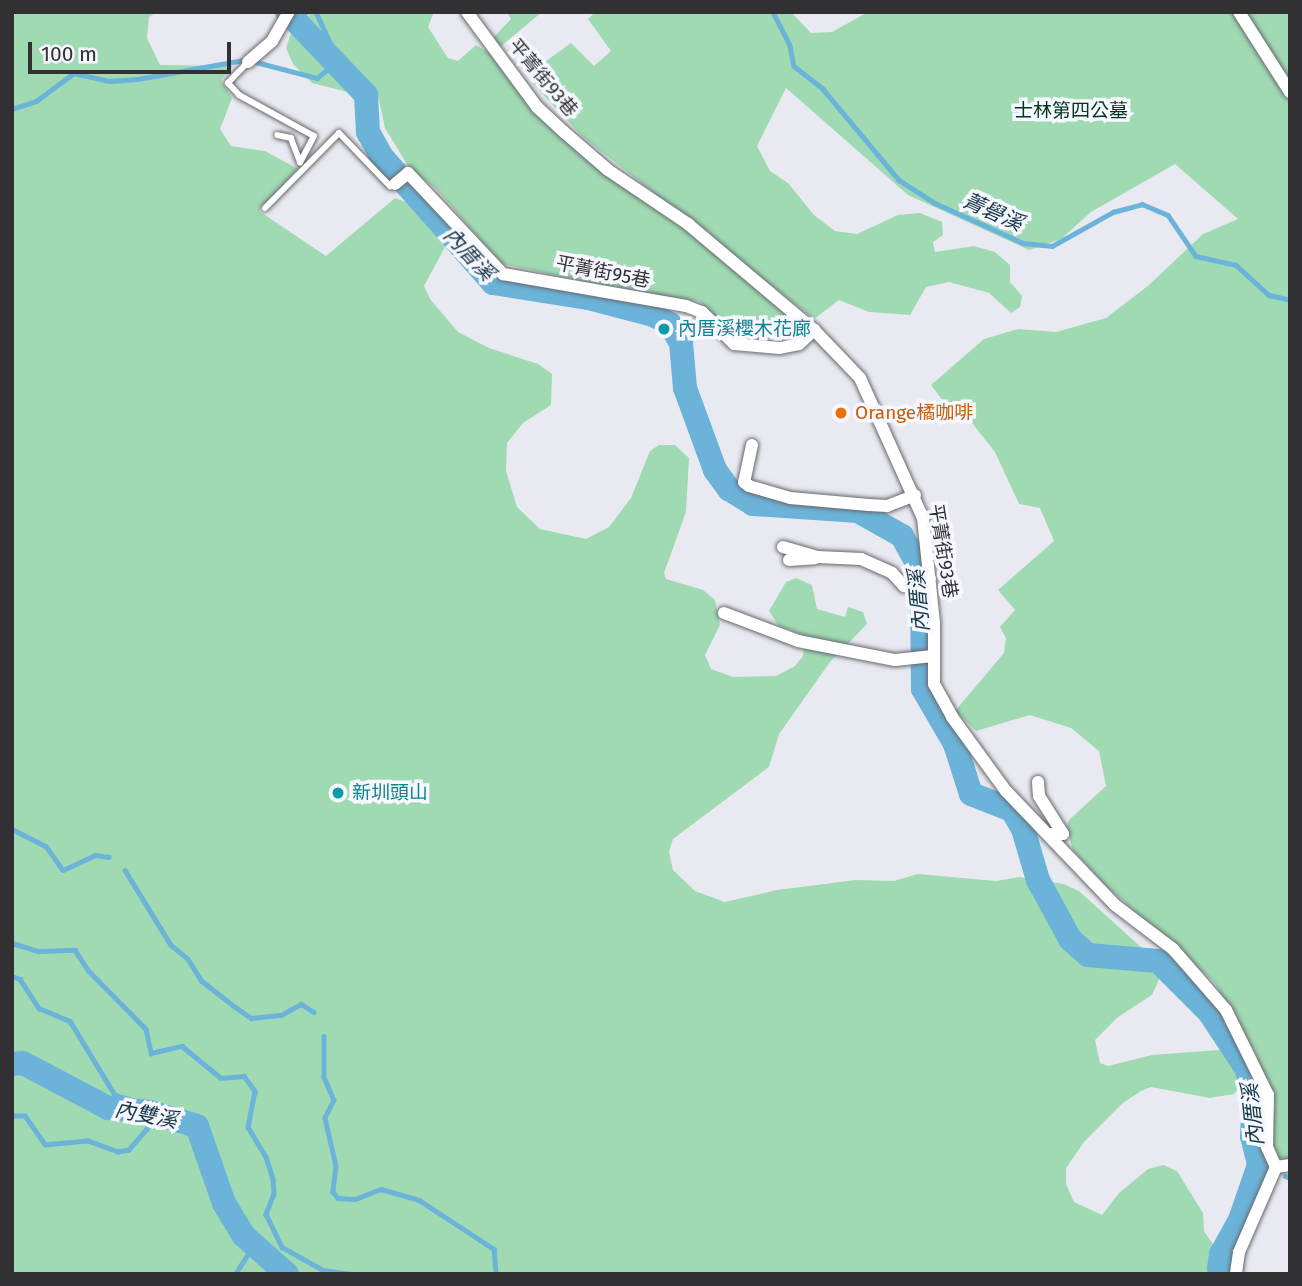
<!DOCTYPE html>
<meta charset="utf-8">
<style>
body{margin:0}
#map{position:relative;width:1302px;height:1286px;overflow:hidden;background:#e9eaf1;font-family:"Fira Sans","Noto Sans TC",sans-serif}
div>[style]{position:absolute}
.green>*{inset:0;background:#a0dab3}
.stream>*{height:4.5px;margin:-2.25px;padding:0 2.25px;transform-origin:2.25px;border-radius:2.25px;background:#6bb3d9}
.river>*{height:24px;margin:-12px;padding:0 12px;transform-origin:12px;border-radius:12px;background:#6bb3d9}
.roads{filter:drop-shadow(0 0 2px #67686e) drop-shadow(0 0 2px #67686e)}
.lane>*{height:6px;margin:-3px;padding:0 3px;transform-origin:3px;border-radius:3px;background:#fff}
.street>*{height:12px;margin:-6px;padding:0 6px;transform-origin:6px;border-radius:6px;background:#fff}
.dots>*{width:19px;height:19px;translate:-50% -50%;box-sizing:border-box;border:4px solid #f6f7ff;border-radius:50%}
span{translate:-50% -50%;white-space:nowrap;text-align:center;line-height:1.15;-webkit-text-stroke:7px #f6f7ff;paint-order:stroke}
.street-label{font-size:19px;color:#313134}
.park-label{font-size:19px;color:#00361b}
.culture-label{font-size:19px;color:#0d838f}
.left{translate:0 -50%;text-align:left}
.food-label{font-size:19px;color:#c56008}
.water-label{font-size:21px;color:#163747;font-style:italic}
.frame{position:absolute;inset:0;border:14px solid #313134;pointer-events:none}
.scale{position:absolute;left:28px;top:42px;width:203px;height:32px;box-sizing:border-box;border:4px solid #313134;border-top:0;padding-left:9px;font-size:21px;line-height:24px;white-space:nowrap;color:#313134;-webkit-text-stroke:5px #f6f7ff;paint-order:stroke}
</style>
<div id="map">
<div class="green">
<i style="clip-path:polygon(12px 12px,157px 12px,149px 17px,147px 38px,160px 65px,233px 66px,221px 80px,232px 98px,220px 129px,231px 146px,265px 151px,298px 169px,259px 211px,326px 256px,395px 198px,412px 204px,445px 247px,424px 286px,430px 299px,458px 332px,489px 348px,538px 364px,552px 374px,551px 405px,523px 423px,507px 443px,506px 471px,517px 507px,540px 529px,586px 539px,609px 527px,631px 498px,650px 451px,659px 445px,675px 445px,689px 458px,686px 512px,664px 573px,666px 579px,703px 590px,715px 600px,720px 625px,705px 655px,711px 669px,733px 677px,776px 676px,795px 666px,803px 656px,805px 636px,778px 625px,769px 611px,786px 582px,796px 578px,812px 585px,817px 609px,845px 617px,848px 607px,863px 612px,867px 624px,830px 662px,779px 734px,769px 767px,673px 839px,669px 852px,673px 870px,695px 891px,725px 902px,777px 890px,856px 880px,894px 881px,918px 874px,996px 881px,1019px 877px,1064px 884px,1079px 891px,1152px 957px,1160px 977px,1152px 995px,1118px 1017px,1095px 1040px,1100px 1063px,1108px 1066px,1152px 1055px,1219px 1050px,1227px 1053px,1244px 1082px,1234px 1094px,1210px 1098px,1151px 1087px,1141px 1091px,1123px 1103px,1084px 1142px,1066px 1168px,1066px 1184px,1074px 1202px,1102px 1215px,1119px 1193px,1148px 1169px,1163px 1165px,1177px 1171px,1203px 1213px,1204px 1231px,1215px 1247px,1213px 1274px,12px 1274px)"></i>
<i style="clip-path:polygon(312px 12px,434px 12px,428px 27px,448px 58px,458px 61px,476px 45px,491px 54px,595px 166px,688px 232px,798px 325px,794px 331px,766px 339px,746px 337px,734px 334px,699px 301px,661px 298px,502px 264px,437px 190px,408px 166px,385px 128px,379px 100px,312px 83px,293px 64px,286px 48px,291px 33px)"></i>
<i style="clip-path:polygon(507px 12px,542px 12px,500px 47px,493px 38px,511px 19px)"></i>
<i style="clip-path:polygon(595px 12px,791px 12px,811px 33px,832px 32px,868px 12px,1290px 12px,1290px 1159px,1276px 1158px,1272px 1132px,1275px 1104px,1255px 1052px,1214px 982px,1105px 885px,1073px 850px,1066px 826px,1070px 819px,1106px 786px,1099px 751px,1071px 728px,1030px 715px,976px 731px,955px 711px,1004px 653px,1006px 638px,1000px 627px,1015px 610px,998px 590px,1054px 541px,1040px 508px,1019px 504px,995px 452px,972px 423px,950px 410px,931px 385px,984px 339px,1018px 329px,1056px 332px,1106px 318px,1149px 285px,1203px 234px,1238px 219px,1175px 164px,1091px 212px,1061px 239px,1029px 250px,908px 195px,786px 88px,757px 146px,770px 171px,788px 183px,814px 215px,835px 231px,857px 234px,898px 215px,920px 213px,942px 222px,943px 235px,933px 242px,935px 252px,974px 246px,995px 252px,1010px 265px,1010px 282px,1022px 296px,1020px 307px,1011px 313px,989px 293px,949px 282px,926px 287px,910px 315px,869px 312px,839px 300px,814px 319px,583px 137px,532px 83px,545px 70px,542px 64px,571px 43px,594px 66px,611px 51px,588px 19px)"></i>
</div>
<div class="stream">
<i style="left:316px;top:12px;width:35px;rotate:65deg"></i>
<i style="left:773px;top:12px;width:38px;rotate:63deg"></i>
<i style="left:790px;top:46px;width:20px;rotate:79deg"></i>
<i style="left:794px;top:66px;width:37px;rotate:38deg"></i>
<i style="left:823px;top:89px;width:119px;rotate:50.1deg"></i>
<i style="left:899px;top:180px;width:43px;rotate:32.6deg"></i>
<i style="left:935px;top:203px;width:97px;rotate:24.4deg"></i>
<i style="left:1023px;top:243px;width:29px;rotate:6deg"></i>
<i style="left:1052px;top:246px;width:70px;rotate:-29.1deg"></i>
<i style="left:1113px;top:212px;width:30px;rotate:-15deg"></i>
<i style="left:1142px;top:204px;width:28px;rotate:23deg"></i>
<i style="left:1168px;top:215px;width:50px;rotate:55.7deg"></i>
<i style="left:1196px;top:256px;width:41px;rotate:12.7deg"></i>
<i style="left:1236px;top:265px;width:45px;rotate:42.3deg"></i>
<i style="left:1269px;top:295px;width:22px;rotate:13deg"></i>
<i style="left:294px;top:20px;width:15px;rotate:-32deg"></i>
<i style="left:256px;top:62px;width:63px;rotate:14.7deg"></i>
<i style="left:317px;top:78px;width:23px;rotate:-40deg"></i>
<i style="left:335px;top:63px;width:9px;rotate:-77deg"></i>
<i style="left:12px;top:109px;width:25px;rotate:-18deg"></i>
<i style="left:36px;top:101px;width:47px;rotate:-36.4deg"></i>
<i style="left:74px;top:73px;width:37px;rotate:13deg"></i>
<i style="left:110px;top:81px;width:28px;rotate:-4deg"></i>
<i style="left:138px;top:79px;width:108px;rotate:-10.2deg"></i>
<i style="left:12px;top:829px;width:38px;rotate:27deg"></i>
<i style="left:46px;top:846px;width:29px;rotate:55deg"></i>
<i style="left:63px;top:870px;width:35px;rotate:-25deg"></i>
<i style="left:95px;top:855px;width:14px;rotate:8deg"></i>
<i style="left:125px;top:870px;width:88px;rotate:58.5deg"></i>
<i style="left:171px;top:945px;width:22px;rotate:39deg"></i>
<i style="left:188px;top:959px;width:26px;rotate:58deg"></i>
<i style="left:202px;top:981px;width:41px;rotate:38deg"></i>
<i style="left:234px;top:1006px;width:21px;rotate:35deg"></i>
<i style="left:251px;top:1018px;width:30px;rotate:-6deg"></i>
<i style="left:281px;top:1015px;width:23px;rotate:-29deg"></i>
<i style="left:301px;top:1004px;width:15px;rotate:32deg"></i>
<i style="left:12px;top:943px;width:28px;rotate:17deg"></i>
<i style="left:39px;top:951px;width:36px;rotate:-2deg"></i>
<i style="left:75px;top:950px;width:24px;rotate:57deg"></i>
<i style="left:88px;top:970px;width:83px;rotate:45.5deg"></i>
<i style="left:146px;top:1029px;width:25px;rotate:78deg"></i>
<i style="left:151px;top:1053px;width:32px;rotate:-13deg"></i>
<i style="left:182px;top:1046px;width:50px;rotate:39.4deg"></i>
<i style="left:221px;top:1078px;width:23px;rotate:-5deg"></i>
<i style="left:244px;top:1076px;width:19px;rotate:54deg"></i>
<i style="left:255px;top:1091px;width:37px;rotate:101deg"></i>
<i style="left:248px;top:1127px;width:35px;rotate:59deg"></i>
<i style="left:266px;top:1157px;width:23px;rotate:72deg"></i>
<i style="left:273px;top:1179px;width:15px;rotate:86deg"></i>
<i style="left:274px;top:1194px;width:22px;rotate:112deg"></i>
<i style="left:266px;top:1214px;width:37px;rotate:64deg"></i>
<i style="left:282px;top:1247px;width:47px;rotate:29.3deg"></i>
<i style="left:323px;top:1270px;width:27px;rotate:8deg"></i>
<i style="left:12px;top:976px;width:9px;rotate:21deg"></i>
<i style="left:20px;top:979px;width:35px;rotate:57deg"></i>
<i style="left:39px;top:1008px;width:34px;rotate:23deg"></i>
<i style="left:70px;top:1021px;width:87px;rotate:58.7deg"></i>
<i style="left:115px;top:1095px;width:26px;rotate:16deg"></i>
<i style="left:140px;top:1102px;width:16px;rotate:43deg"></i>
<i style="left:152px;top:1113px;width:17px;rotate:107deg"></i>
<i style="left:147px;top:1129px;width:28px;rotate:131deg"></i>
<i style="left:129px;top:1150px;width:11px;rotate:170deg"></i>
<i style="left:118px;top:1152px;width:33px;rotate:-160deg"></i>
<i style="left:87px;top:1141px;width:42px;rotate:174.6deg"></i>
<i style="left:45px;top:1145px;width:35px;rotate:-125deg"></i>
<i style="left:25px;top:1116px;width:13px;rotate:180deg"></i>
<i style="left:324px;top:1036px;width:41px;rotate:90deg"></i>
<i style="left:324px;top:1077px;width:25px;rotate:67deg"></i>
<i style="left:334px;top:1100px;width:20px;rotate:117deg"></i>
<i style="left:325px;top:1118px;width:49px;rotate:77.1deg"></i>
<i style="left:336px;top:1166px;width:26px;rotate:97deg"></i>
<i style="left:333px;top:1192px;width:8px;rotate:50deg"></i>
<i style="left:338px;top:1198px;width:17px;rotate:3deg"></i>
<i style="left:355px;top:1199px;width:28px;rotate:-21deg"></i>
<i style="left:381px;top:1189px;width:40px;rotate:16deg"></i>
<i style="left:419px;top:1200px;width:90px;rotate:33.2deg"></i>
<i style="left:494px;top:1249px;width:25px;rotate:85deg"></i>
<i style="left:1259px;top:1165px;width:7px;rotate:27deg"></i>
<i style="left:1285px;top:1176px;width:5px;rotate:22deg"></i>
<i style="left:235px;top:1274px;width:35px;rotate:-57deg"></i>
</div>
<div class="river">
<i style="left:287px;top:12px;width:115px;rotate:46.4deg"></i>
<i style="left:366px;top:95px;width:37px;rotate:87deg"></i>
<i style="left:368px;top:132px;width:29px;rotate:61deg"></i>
<i style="left:382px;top:157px;width:168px;rotate:48.6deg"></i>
<i style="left:493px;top:283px;width:96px;rotate:9deg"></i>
<i style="left:588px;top:298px;width:67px;rotate:14.7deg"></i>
<i style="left:653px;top:315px;width:19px;rotate:28deg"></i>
<i style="left:670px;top:324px;width:22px;rotate:60deg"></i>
<i style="left:681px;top:343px;width:45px;rotate:84.9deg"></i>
<i style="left:685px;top:388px;width:87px;rotate:69.9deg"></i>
<i style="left:715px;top:470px;width:24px;rotate:54deg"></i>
<i style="left:729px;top:489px;width:28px;rotate:32deg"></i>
<i style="left:753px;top:504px;width:105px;rotate:3.8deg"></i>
<i style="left:858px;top:511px;width:51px;rotate:29.6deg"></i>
<i style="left:902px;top:536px;width:29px;rotate:61deg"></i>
<i style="left:916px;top:561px;width:34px;rotate:80deg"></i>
<i style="left:922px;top:594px;width:95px;rotate:89.4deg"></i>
<i style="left:923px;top:689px;width:64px;rotate:59.8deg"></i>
<i style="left:955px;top:744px;width:52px;rotate:72.3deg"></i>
<i style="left:971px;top:794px;width:44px;rotate:21.3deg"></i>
<i style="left:1012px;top:810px;width:22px;rotate:60deg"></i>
<i style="left:1023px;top:829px;width:53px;rotate:73.6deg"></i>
<i style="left:1038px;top:880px;width:67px;rotate:61.5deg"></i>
<i style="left:1070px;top:939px;width:24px;rotate:42deg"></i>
<i style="left:1088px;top:955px;width:70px;rotate:4.9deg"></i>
<i style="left:1158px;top:961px;width:72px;rotate:45deg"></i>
<i style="left:1209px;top:1012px;width:67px;rotate:56.5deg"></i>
<i style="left:1246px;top:1068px;width:25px;rotate:72deg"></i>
<i style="left:1254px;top:1092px;width:44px;rotate:92.6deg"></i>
<i style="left:1252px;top:1136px;width:30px;rotate:76deg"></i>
<i style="left:1259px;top:1165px;width:58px;rotate:109.1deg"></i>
<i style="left:1240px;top:1220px;width:39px;rotate:119deg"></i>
<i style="left:1221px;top:1254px;width:15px;rotate:98deg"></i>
<i style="left:12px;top:1064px;width:11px;rotate:-5deg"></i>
<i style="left:23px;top:1063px;width:96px;rotate:27.9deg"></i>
<i style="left:108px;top:1108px;width:42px;rotate:5.4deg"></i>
<i style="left:150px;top:1112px;width:49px;rotate:16.6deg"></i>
<i style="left:197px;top:1126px;width:82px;rotate:70.7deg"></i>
<i style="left:224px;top:1203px;width:37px;rotate:59deg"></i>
<i style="left:243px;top:1235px;width:59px;rotate:41.6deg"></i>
</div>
<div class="roads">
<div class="lane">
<i style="left:248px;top:62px;width:29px;rotate:134deg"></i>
<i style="left:228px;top:83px;width:16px;rotate:47deg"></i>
<i style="left:239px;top:95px;width:85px;rotate:28.7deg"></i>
<i style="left:314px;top:136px;width:30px;rotate:118deg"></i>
<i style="left:300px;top:162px;width:26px;rotate:-111deg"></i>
<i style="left:291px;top:138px;width:14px;rotate:-168deg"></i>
<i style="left:265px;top:208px;width:105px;rotate:-45.4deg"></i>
<i style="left:339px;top:133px;width:74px;rotate:46.1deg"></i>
<i style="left:390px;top:186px;width:5px;rotate:-22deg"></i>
</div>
<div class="street">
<i style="left:467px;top:12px;width:118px;rotate:53.6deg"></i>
<i style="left:537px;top:107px;width:37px;rotate:43deg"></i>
<i style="left:564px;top:132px;width:58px;rotate:40.8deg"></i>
<i style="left:608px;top:170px;width:97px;rotate:34deg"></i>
<i style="left:688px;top:224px;width:165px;rotate:40.1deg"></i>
<i style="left:814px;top:330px;width:66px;rotate:46.2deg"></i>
<i style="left:860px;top:378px;width:154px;rotate:65.8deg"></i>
<i style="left:923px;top:518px;width:106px;rotate:84deg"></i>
<i style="left:934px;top:623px;width:61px;rotate:90deg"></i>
<i style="left:934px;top:684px;width:38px;rotate:61deg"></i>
<i style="left:952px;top:717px;width:92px;rotate:53.9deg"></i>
<i style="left:1006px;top:791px;width:158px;rotate:46.3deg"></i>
<i style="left:1115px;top:905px;width:73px;rotate:37.2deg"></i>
<i style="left:1173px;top:949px;width:81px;rotate:49deg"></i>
<i style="left:1226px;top:1010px;width:95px;rotate:63.7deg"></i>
<i style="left:1268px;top:1095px;width:52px;rotate:91.1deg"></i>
<i style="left:1267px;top:1147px;width:22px;rotate:66deg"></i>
<i style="left:1276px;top:1167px;width:93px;rotate:113.5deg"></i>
<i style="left:1239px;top:1252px;width:22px;rotate:98deg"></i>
<i style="left:1239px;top:12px;width:95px;rotate:57.5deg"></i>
<i style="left:248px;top:62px;width:32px;rotate:-41deg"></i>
<i style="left:272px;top:41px;width:34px;rotate:-60deg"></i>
<i style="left:395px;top:184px;width:17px;rotate:-40deg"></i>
<i style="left:408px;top:173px;width:139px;rotate:46.8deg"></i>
<i style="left:503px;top:274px;width:186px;rotate:9.9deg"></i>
<i style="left:686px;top:306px;width:17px;rotate:21deg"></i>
<i style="left:702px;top:312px;width:45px;rotate:45deg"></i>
<i style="left:734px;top:344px;width:46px;rotate:5deg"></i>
<i style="left:780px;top:348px;width:19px;rotate:-12deg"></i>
<i style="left:799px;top:344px;width:21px;rotate:-43deg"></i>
<i style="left:752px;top:445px;width:38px;rotate:102deg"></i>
<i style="left:744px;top:482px;width:6px;rotate:39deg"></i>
<i style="left:749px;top:486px;width:43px;rotate:16.3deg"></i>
<i style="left:790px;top:498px;width:79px;rotate:5.1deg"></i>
<i style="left:869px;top:505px;width:18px;rotate:3deg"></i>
<i style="left:887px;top:506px;width:30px;rotate:-21deg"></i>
<i style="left:783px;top:547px;width:36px;rotate:16deg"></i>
<i style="left:818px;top:557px;width:43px;rotate:2.7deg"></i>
<i style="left:861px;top:559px;width:34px;rotate:24deg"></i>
<i style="left:892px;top:573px;width:18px;rotate:47deg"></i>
<i style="left:904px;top:586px;width:27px;rotate:-17deg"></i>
<i style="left:789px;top:560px;width:26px;rotate:-4deg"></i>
<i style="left:724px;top:613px;width:79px;rotate:20.7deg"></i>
<i style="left:798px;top:641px;width:99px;rotate:11.1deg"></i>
<i style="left:895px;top:660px;width:38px;rotate:-6deg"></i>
<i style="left:1038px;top:782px;width:14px;rotate:86deg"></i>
<i style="left:1039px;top:796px;width:45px;rotate:57.7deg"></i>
<i style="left:1063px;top:834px;width:13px;rotate:180deg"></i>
<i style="left:1276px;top:1167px;width:14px;rotate:-8deg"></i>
</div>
</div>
<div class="dots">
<i style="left:664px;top:329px;background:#0f9aa8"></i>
<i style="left:841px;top:413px;background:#e8710a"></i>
<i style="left:338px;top:793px;background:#0f9aa8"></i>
</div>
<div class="street-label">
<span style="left:543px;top:78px;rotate:50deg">平菁街93巷</span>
<span style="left:603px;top:272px;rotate:11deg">平菁街95巷</span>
<span style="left:943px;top:551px;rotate:81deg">平菁街93巷</span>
</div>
<div class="park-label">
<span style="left:1071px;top:111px">士林第四公墓</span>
</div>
<div class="culture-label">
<span class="left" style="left:678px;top:329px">內厝溪櫻木花廊</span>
<span class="left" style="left:352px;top:793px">新圳頭山</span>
</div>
<div class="food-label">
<span class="left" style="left:855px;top:413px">Orange橘咖啡</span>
</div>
<div class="water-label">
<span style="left:993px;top:212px;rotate:24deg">菁礐溪</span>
<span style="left:469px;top:254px;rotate:47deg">內厝溪</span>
<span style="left:919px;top:601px;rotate:-95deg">內厝溪</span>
<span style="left:146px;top:1115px;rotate:11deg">內雙溪</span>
<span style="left:1253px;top:1115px;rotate:-96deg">內厝溪</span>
</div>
<div class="frame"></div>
<div class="scale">100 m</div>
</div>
